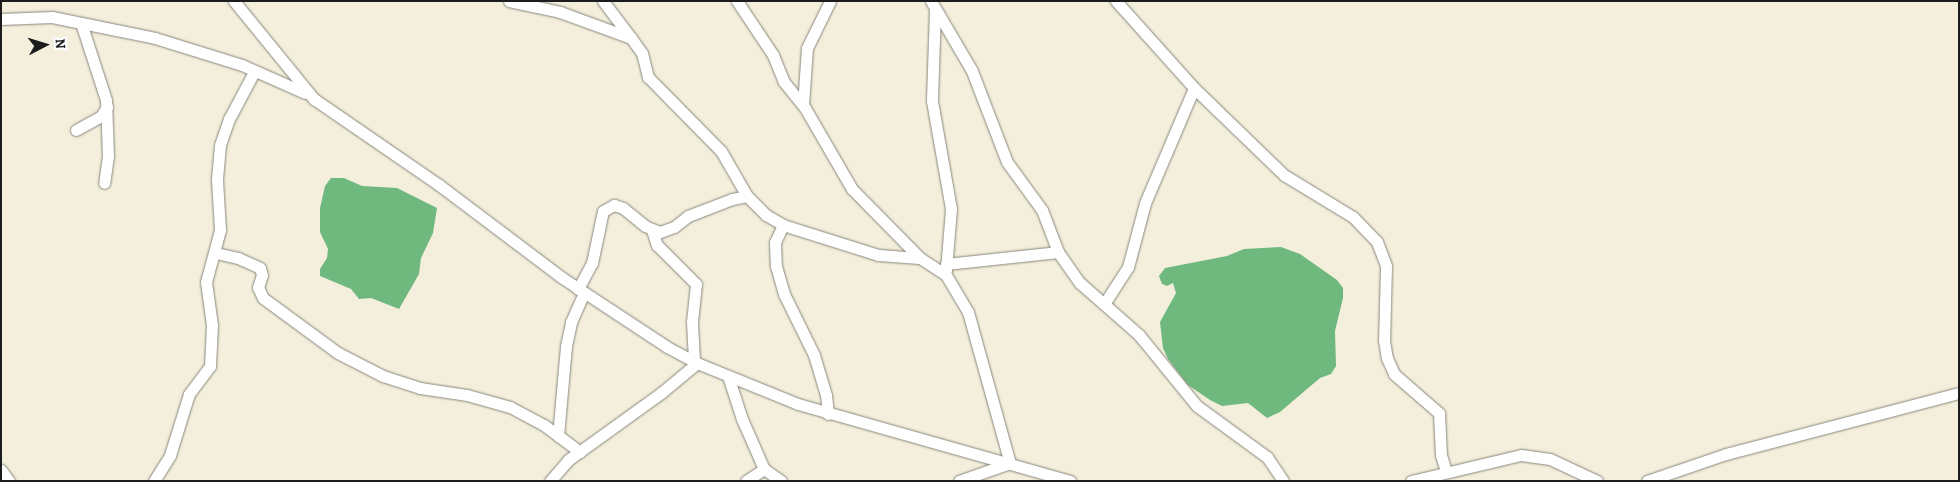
<!DOCTYPE html>
<style>
body{margin:0}
#map{position:relative;width:1960px;height:482px;overflow:hidden;background:#f3efdc;font-family:Alegreya,serif}
div>[style]{position:absolute}
.forest>*{inset:0;background:#6fb87e}
.roads{filter:drop-shadow(0 0 1px #88867c) drop-shadow(0 0 1px #88867c)}
.minor>*{height:11px;margin:-5.5px;padding:0 5.5px;transform-origin:5.5px;border-radius:5.5px;background:#fff}
span{translate:-50% -50%;white-space:nowrap;text-align:center;line-height:1.15;-webkit-text-stroke:4px #fff;paint-order:stroke}
.frame{position:absolute;inset:0;border:2px solid #1c1c1c;pointer-events:none}
.north{position:absolute;left:20px;top:20px;width:50px;height:50px;-webkit-text-stroke:4px #fff;paint-order:stroke;rotate:85deg;font-size:14px;font-weight:700;line-height:20px;text-align:center;color:#1c1c1c}
.north::after{content:'';display:block;margin:auto;width:18px;height:22px;background:#1c1c1c;clip-path:polygon(50% 0,100% 100%,50% 72%,0 100%)}
</style>
<div id="map">
<div class="forest">
<i style="clip-path:polygon(331px 178px,344px 178px,362px 186px,397px 188px,437px 208px,433px 233px,421px 258px,419px 274px,399px 309px,371px 298px,359px 299px,351px 289px,320px 276px,320px 269px,327px 258px,328px 249px,320px 232px,320px 208px,325px 186px)"></i>
<i style="clip-path:polygon(1281px 247px,1300px 254px,1337px 280px,1343px 288px,1343px 298px,1335px 331px,1336px 366px,1331px 374px,1320px 378px,1280px 412px,1267px 418px,1248px 403px,1222px 406px,1210px 400px,1188px 385px,1168px 359px,1163px 348px,1160px 322px,1176px 293px,1173px 283px,1167px 286px,1162px 284px,1159px 276px,1165px 268px,1227px 256px,1244px 249px)"></i>
</div>
<div class="roads">
<div class="minor">
<i style="left:234px;top:1px;width:127px;rotate:50.8deg"></i>
<i style="left:314px;top:99px;width:152px;rotate:34.5deg"></i>
<i style="left:439px;top:185px;width:153px;rotate:37deg"></i>
<i style="left:561px;top:277px;width:127px;rotate:33.4deg"></i>
<i style="left:667px;top:347px;width:34px;rotate:28deg"></i>
<i style="left:697px;top:363px;width:109px;rotate:22.1deg"></i>
<i style="left:798px;top:404px;width:283px;rotate:15.8deg"></i>
<i style="left:509px;top:1px;width:52px;rotate:12.2deg"></i>
<i style="left:560px;top:12px;width:76px;rotate:20.1deg"></i>
<i style="left:631px;top:38px;width:19px;rotate:54deg"></i>
<i style="left:642px;top:53px;width:25px;rotate:76deg"></i>
<i style="left:648px;top:77px;width:104px;rotate:45.4deg"></i>
<i style="left:721px;top:151px;width:52px;rotate:60deg"></i>
<i style="left:603px;top:1px;width:46px;rotate:52.9deg"></i>
<i style="left:737px;top:1px;width:65px;rotate:56.3deg"></i>
<i style="left:773px;top:55px;width:29px;rotate:68deg"></i>
<i style="left:784px;top:82px;width:33px;rotate:51deg"></i>
<i style="left:805px;top:108px;width:94px;rotate:59.9deg"></i>
<i style="left:852px;top:189px;width:97px;rotate:45.4deg"></i>
<i style="left:920px;top:258px;width:31px;rotate:33deg"></i>
<i style="left:946px;top:275px;width:43px;rotate:59.3deg"></i>
<i style="left:968px;top:312px;width:157px;rotate:74.5deg"></i>
<i style="left:1010px;top:463px;width:54px;rotate:160.6deg"></i>
<i style="left:931px;top:1px;width:81px;rotate:59.6deg"></i>
<i style="left:972px;top:71px;width:97px;rotate:69deg"></i>
<i style="left:1007px;top:162px;width:59px;rotate:53.9deg"></i>
<i style="left:1042px;top:210px;width:45px;rotate:69.1deg"></i>
<i style="left:1116px;top:1px;width:117px;rotate:48.1deg"></i>
<i style="left:1194px;top:88px;width:125px;rotate:44deg"></i>
<i style="left:1284px;top:175px;width:81px;rotate:31.3deg"></i>
<i style="left:1353px;top:217px;width:35px;rotate:46deg"></i>
<i style="left:1377px;top:242px;width:26px;rotate:69deg"></i>
<i style="left:1386px;top:266px;width:74px;rotate:91.5deg"></i>
<i style="left:1384px;top:340px;width:18px;rotate:81deg"></i>
<i style="left:1387px;top:358px;width:17px;rotate:66deg"></i>
<i style="left:1394px;top:374px;width:60px;rotate:40.9deg"></i>
<i style="left:1439px;top:413px;width:42px;rotate:87.3deg"></i>
<i style="left:1441px;top:455px;width:17px;rotate:73deg"></i>
<i style="left:935px;top:9px;width:92px;rotate:91.9deg"></i>
<i style="left:932px;top:101px;width:110px;rotate:80deg"></i>
<i style="left:951px;top:209px;width:61px;rotate:94.7deg"></i>
<i style="left:1px;top:19px;width:51px;rotate:-2.2deg"></i>
<i style="left:52px;top:17px;width:105px;rotate:11.5deg"></i>
<i style="left:155px;top:38px;width:91px;rotate:17.2deg"></i>
<i style="left:242px;top:65px;width:69px;rotate:24deg"></i>
<i style="left:81px;top:23px;width:81px;rotate:72deg"></i>
<i style="left:106px;top:100px;width:56px;rotate:88deg"></i>
<i style="left:108px;top:156px;width:27px;rotate:98deg"></i>
<i style="left:803px;top:105px;width:57px;rotate:-86deg"></i>
<i style="left:807px;top:48px;width:52px;rotate:-63.9deg"></i>
<i style="left:76px;top:130px;width:29px;rotate:-29deg"></i>
<i style="left:101px;top:116px;width:11px;rotate:-56deg"></i>
<i style="left:783px;top:225px;width:19px;rotate:115deg"></i>
<i style="left:775px;top:242px;width:24px;rotate:88deg"></i>
<i style="left:776px;top:266px;width:29px;rotate:74deg"></i>
<i style="left:784px;top:294px;width:68px;rotate:63.8deg"></i>
<i style="left:814px;top:355px;width:42px;rotate:73.3deg"></i>
<i style="left:826px;top:395px;width:19px;rotate:84deg"></i>
<i style="left:652px;top:230px;width:16px;rotate:72deg"></i>
<i style="left:657px;top:245px;width:55px;rotate:45deg"></i>
<i style="left:696px;top:284px;width:38px;rotate:96deg"></i>
<i style="left:692px;top:322px;width:39px;rotate:87deg"></i>
<i style="left:216px;top:253px;width:23px;rotate:13deg"></i>
<i style="left:238px;top:258px;width:24px;rotate:24deg"></i>
<i style="left:260px;top:268px;width:7px;rotate:74deg"></i>
<i style="left:262px;top:275px;width:13px;rotate:108deg"></i>
<i style="left:258px;top:287px;width:12px;rotate:66deg"></i>
<i style="left:263px;top:298px;width:93px;rotate:36.3deg"></i>
<i style="left:338px;top:353px;width:51px;rotate:27.1deg"></i>
<i style="left:383px;top:376px;width:39px;rotate:18deg"></i>
<i style="left:420px;top:388px;width:48px;rotate:8.5deg"></i>
<i style="left:467px;top:395px;width:45px;rotate:15.6deg"></i>
<i style="left:510px;top:407px;width:38px;rotate:28deg"></i>
<i style="left:544px;top:425px;width:45px;rotate:36.9deg"></i>
<i style="left:946px;top:264px;width:113px;rotate:-6.1deg"></i>
<i style="left:1058px;top:252px;width:38px;rotate:55deg"></i>
<i style="left:1080px;top:283px;width:79px;rotate:41.4deg"></i>
<i style="left:1139px;top:335px;width:92px;rotate:50.8deg"></i>
<i style="left:1197px;top:406px;width:87px;rotate:36.1deg"></i>
<i style="left:1267px;top:457px;width:29px;rotate:56deg"></i>
<i style="left:578px;top:289px;width:30px;rotate:-62deg"></i>
<i style="left:592px;top:263px;width:53px;rotate:-78.1deg"></i>
<i style="left:603px;top:211px;width:13px;rotate:-29deg"></i>
<i style="left:614px;top:205px;width:9px;rotate:18deg"></i>
<i style="left:623px;top:208px;width:28px;rotate:39deg"></i>
<i style="left:645px;top:226px;width:16px;rotate:22deg"></i>
<i style="left:660px;top:232px;width:15px;rotate:-20deg"></i>
<i style="left:674px;top:227px;width:18px;rotate:-38deg"></i>
<i style="left:688px;top:216px;width:47px;rotate:-21.1deg"></i>
<i style="left:732px;top:199px;width:15px;rotate:-11deg"></i>
<i style="left:747px;top:196px;width:27px;rotate:45deg"></i>
<i style="left:766px;top:215px;width:20px;rotate:30deg"></i>
<i style="left:783px;top:225px;width:100px;rotate:17.5deg"></i>
<i style="left:878px;top:255px;width:42px;rotate:4.1deg"></i>
<i style="left:1104px;top:304px;width:44px;rotate:-57deg"></i>
<i style="left:1128px;top:267px;width:66px;rotate:-75.1deg"></i>
<i style="left:1145px;top:203px;width:125px;rotate:-66.9deg"></i>
<i style="left:728px;top:376px;width:45px;rotate:72deg"></i>
<i style="left:742px;top:419px;width:55px;rotate:66.3deg"></i>
<i style="left:764px;top:469px;width:21px;rotate:35deg"></i>
<i style="left:558px;top:436px;width:90px;rotate:-84.9deg"></i>
<i style="left:566px;top:346px;width:25px;rotate:-78deg"></i>
<i style="left:571px;top:322px;width:32px;rotate:-66deg"></i>
<i style="left:1px;top:470px;width:14px;rotate:54deg"></i>
<i style="left:154px;top:481px;width:31px;rotate:-58deg"></i>
<i style="left:170px;top:455px;width:64px;rotate:-72.7deg"></i>
<i style="left:189px;top:394px;width:35px;rotate:-53deg"></i>
<i style="left:210px;top:366px;width:41px;rotate:-87.2deg"></i>
<i style="left:212px;top:325px;width:43px;rotate:-97.9deg"></i>
<i style="left:206px;top:282px;width:54px;rotate:-74.9deg"></i>
<i style="left:220px;top:230px;width:51px;rotate:-93.4deg"></i>
<i style="left:217px;top:179px;width:34px;rotate:-85deg"></i>
<i style="left:220px;top:145px;width:28px;rotate:-71deg"></i>
<i style="left:229px;top:119px;width:53px;rotate:-62deg"></i>
<i style="left:550px;top:481px;width:28px;rotate:-49deg"></i>
<i style="left:568px;top:460px;width:115px;rotate:-35.8deg"></i>
<i style="left:661px;top:393px;width:47px;rotate:-39.8deg"></i>
<i style="left:746px;top:481px;width:22px;rotate:-34deg"></i>
<i style="left:1411px;top:481px;width:113px;rotate:-13.3deg"></i>
<i style="left:1521px;top:455px;width:29px;rotate:8deg"></i>
<i style="left:1550px;top:459px;width:52px;rotate:25.1deg"></i>
<i style="left:1647px;top:481px;width:83px;rotate:-18.9deg"></i>
<i style="left:1726px;top:454px;width:241px;rotate:-14.7deg"></i>
</div>
</div>
<div class="frame"></div>
<div class="north">N</div>
</div>
